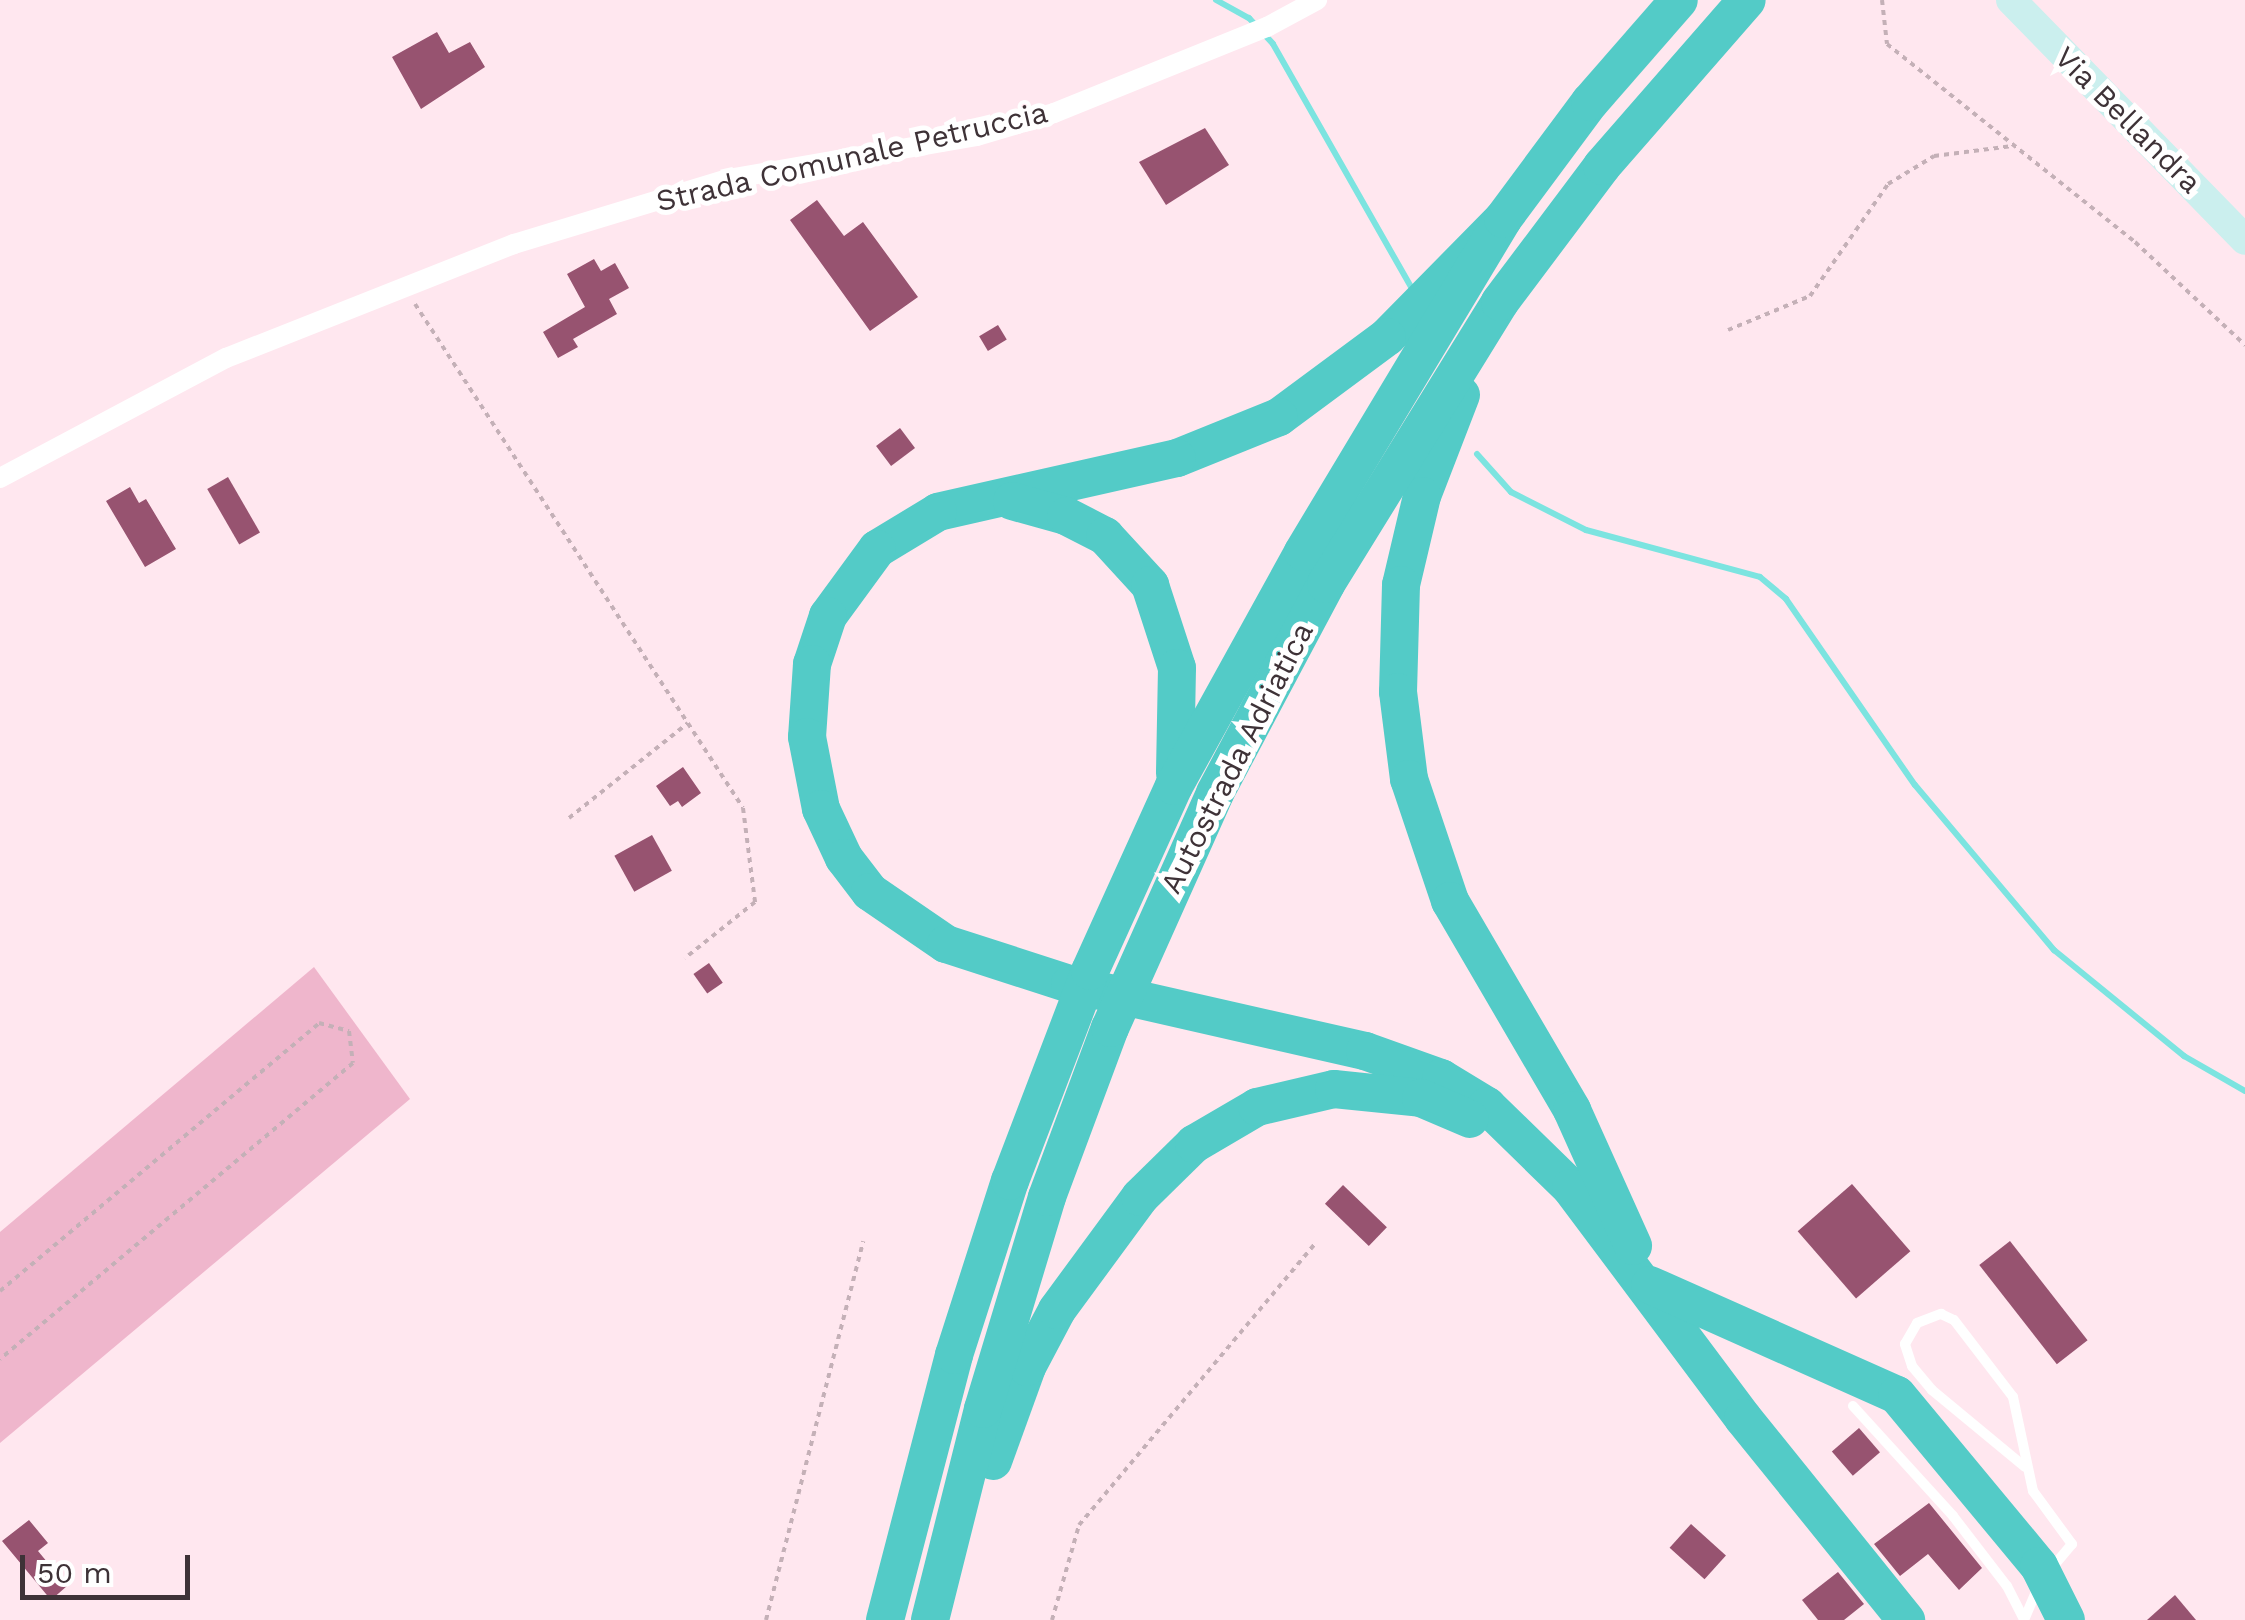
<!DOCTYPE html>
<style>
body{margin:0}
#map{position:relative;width:2245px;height:1620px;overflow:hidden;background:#ffe7ef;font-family:"Work Sans",sans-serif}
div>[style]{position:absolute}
.green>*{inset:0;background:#efb6cc}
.stream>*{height:6px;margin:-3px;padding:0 3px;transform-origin:3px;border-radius:3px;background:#7ce4e0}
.building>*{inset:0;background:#975370;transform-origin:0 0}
.path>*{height:4px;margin-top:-2px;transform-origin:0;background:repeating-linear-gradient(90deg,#c4b0b7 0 5px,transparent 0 10px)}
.service>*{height:10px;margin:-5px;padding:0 5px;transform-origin:5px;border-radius:5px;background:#fff}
.minor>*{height:20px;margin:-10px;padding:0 10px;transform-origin:10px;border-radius:10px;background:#fff}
.secondary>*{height:30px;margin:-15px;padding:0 15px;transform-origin:15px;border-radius:15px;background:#cbefee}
.motorway>*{height:38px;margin:-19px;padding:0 19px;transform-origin:19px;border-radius:19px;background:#53cbc7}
span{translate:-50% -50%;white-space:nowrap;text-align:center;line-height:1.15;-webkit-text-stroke:10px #fff;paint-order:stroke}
.street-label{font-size:30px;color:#3e3237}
.scale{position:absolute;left:20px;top:1555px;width:170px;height:45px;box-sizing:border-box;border:5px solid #3e3237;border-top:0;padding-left:12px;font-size:30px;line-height:35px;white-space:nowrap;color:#3e3237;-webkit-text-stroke:8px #fff;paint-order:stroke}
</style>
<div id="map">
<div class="green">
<i style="clip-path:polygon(314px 967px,410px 1099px,0 1443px,0 1232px)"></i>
</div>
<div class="stream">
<i style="left:1216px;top:0;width:38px;rotate:29deg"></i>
<i style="left:1249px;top:18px;width:35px;rotate:47deg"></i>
<i style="left:1273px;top:44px;width:283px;rotate:60.4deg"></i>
<i style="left:1477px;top:454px;width:51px;rotate:48.2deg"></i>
<i style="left:1511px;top:492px;width:84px;rotate:26.9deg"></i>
<i style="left:1586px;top:530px;width:180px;rotate:15.1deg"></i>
<i style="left:1760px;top:577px;width:34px;rotate:40deg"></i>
<i style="left:1786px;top:599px;width:226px;rotate:55.3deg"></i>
<i style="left:1915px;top:785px;width:216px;rotate:49.9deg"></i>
<i style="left:2054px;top:950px;width:168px;rotate:39.2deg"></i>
<i style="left:2184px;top:1056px;width:70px;rotate:29.8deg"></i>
</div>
<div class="building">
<i style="clip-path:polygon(437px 32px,449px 53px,470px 42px,485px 67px,421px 109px,392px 57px)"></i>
<i style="clip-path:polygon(1205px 128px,1229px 165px,1166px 205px,1139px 162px)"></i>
<i style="clip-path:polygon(817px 200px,844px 236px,863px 222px,918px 297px,870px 331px,790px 220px)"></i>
<i style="clip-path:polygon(594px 259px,601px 271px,615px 263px,629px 288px,609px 299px,617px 314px,573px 339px,578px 347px,558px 358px,543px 332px,585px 307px,567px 274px)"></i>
<i style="left:998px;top:325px;width:17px;height:22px;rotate:59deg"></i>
<i style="left:900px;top:428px;width:25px;height:30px;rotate:53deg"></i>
<i style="left:228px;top:477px;width:64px;height:24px;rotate:60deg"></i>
<i style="clip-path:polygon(130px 487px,139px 503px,146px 499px,176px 549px,145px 567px,106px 501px)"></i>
<i style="clip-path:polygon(683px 767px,701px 793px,682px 807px,678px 801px,670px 806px,656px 786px)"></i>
<i style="left:652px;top:835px;width:41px;height:43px;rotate:61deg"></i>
<i style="left:709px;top:963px;width:24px;height:19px;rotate:55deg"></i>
<i style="left:1852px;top:1184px;width:89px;height:72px;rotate:49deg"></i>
<i style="left:1343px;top:1185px;width:61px;height:26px;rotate:44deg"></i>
<i style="left:2010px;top:1241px;width:126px;height:39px;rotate:52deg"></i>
<i style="left:1859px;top:1428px;width:32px;height:36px;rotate:49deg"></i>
<i style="clip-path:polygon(1929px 1503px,1982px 1568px,1959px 1590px,1928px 1554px,1900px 1576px,1874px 1544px)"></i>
<i style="clip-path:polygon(29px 1520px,48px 1543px,38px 1551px,67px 1586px,51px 1600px,2px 1541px)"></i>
<i style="left:1691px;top:1524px;width:47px;height:32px;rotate:42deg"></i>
<i style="clip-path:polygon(1838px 1572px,1864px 1604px,1844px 1620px,1818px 1620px,1802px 1600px)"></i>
<i style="clip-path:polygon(2175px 1595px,2196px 1620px,2147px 1620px)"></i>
</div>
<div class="path">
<i style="left:1882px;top:0;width:44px;rotate:83.5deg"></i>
<i style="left:1887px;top:44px;width:317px;rotate:38.6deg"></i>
<i style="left:2135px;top:242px;width:151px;rotate:43.1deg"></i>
<i style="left:415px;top:304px;width:601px;rotate:56.94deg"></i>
<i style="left:743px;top:808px;width:95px;rotate:82.7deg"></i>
<i style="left:755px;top:902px;width:90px;rotate:141.3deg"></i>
<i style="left:1728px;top:330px;width:89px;rotate:-22.5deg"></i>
<i style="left:1810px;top:296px;width:136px;rotate:-55.1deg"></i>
<i style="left:1888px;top:184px;width:54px;rotate:-31.3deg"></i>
<i style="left:1934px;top:156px;width:79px;rotate:-7.3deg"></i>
<i style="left:569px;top:818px;width:152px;rotate:-38.6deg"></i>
<i style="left:0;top:1291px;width:417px;rotate:-40deg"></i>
<i style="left:319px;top:1023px;width:31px;rotate:15deg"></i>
<i style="left:349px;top:1031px;width:32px;rotate:83deg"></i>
<i style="left:353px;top:1063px;width:461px;rotate:140deg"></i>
<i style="left:766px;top:1620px;width:391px;rotate:-75.6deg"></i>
<i style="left:1052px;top:1620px;width:99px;rotate:-74.1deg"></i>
<i style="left:1079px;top:1525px;width:366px;rotate:-50deg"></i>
</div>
<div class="service">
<i style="left:1853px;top:1406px;width:149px;rotate:47.7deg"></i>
<i style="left:1953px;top:1516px;width:88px;rotate:52.4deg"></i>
<i style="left:2007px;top:1586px;width:37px;rotate:63deg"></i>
<i style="left:2025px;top:1467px;width:121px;rotate:-140.4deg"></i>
<i style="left:1932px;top:1390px;width:31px;rotate:-130deg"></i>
<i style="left:1912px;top:1366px;width:23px;rotate:-108deg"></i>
<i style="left:1905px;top:1344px;width:24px;rotate:-60deg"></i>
<i style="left:1917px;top:1323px;width:26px;rotate:-21deg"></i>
<i style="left:1941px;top:1314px;width:14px;rotate:25deg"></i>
<i style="left:1954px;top:1320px;width:97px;rotate:52.5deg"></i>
<i style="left:2013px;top:1397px;width:96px;rotate:78deg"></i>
<i style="left:2033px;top:1491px;width:66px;rotate:53.7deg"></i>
<i style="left:2072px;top:1544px;width:35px;rotate:130deg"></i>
<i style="left:2024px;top:1620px;width:38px;rotate:-67deg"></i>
</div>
<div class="minor">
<i style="left:0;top:478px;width:256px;rotate:-28deg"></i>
<i style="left:226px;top:358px;width:310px;rotate:-21.6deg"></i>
<i style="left:514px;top:244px;width:224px;rotate:-16.9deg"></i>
<i style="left:728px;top:179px;width:253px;rotate:-9.8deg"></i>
<i style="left:977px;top:136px;width:80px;rotate:-16.6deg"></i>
<i style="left:1054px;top:113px;width:230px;rotate:-22deg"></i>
<i style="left:1267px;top:27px;width:57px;rotate:-28.4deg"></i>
</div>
<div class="secondary">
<i style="left:2011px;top:0;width:335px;rotate:45.7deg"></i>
</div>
<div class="motorway">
<i style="left:1503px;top:219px;width:165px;rotate:134.5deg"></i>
<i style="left:1387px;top:337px;width:134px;rotate:143.5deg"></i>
<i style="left:1279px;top:417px;width:110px;rotate:158.1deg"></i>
<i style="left:1177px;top:458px;width:245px;rotate:167.3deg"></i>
<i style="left:938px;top:512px;width:71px;rotate:148.8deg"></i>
<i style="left:877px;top:549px;width:83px;rotate:126.2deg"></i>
<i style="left:828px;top:616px;width:51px;rotate:108.4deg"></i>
<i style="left:812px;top:664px;width:73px;rotate:93.9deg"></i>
<i style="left:807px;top:737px;width:73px;rotate:79deg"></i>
<i style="left:821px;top:809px;width:54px;rotate:64.9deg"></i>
<i style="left:844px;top:858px;width:43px;rotate:52.6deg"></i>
<i style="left:870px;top:892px;width:92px;rotate:34.4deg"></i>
<i style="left:946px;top:944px;width:130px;rotate:17.9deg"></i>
<i style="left:1070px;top:984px;width:303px;rotate:12.8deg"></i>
<i style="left:1365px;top:1051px;width:81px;rotate:19.6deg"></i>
<i style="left:1441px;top:1078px;width:54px;rotate:31.3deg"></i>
<i style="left:1487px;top:1106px;width:117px;rotate:44.3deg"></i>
<i style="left:1571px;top:1188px;width:287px;rotate:53.2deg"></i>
<i style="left:1743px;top:1418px;width:260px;rotate:51.1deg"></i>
<i style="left:1461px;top:395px;width:108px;rotate:111.1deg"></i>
<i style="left:1422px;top:496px;width:91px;rotate:103.3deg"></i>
<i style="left:1401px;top:585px;width:107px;rotate:91.6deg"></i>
<i style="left:1398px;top:692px;width:88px;rotate:82.8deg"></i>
<i style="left:1409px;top:779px;width:129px;rotate:71.4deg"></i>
<i style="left:1450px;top:901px;width:242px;rotate:59.7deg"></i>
<i style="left:1572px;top:1110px;width:149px;rotate:65.8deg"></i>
<i style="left:1012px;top:501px;width:56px;rotate:15.5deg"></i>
<i style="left:1066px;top:516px;width:44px;rotate:27.1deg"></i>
<i style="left:1105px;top:536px;width:67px;rotate:47.4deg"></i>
<i style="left:1150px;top:585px;width:87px;rotate:72deg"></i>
<i style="left:1177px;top:668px;width:105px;rotate:91.1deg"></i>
<i style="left:1650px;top:1285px;width:270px;rotate:24deg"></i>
<i style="left:1897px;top:1395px;width:222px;rotate:50.3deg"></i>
<i style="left:2039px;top:1566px;width:60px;rotate:63.4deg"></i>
<i style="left:993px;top:1461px;width:100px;rotate:-70.1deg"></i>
<i style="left:1027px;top:1367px;width:64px;rotate:-62.2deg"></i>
<i style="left:1057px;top:1310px;width:140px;rotate:-53.7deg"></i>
<i style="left:1140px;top:1197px;width:76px;rotate:-44.5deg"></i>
<i style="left:1194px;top:1144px;width:73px;rotate:-30.4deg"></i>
<i style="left:1257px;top:1107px;width:79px;rotate:-13.2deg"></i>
<i style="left:1334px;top:1089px;width:87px;rotate:5.9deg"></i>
<i style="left:1421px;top:1098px;width:53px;rotate:23.2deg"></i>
<i style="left:885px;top:1620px;width:274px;rotate:-75.4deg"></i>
<i style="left:954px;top:1355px;width:183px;rotate:-72.2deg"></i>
<i style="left:1010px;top:1181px;width:225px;rotate:-69.1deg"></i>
<i style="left:1090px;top:971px;width:203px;rotate:-65.6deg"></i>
<i style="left:1174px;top:786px;width:267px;rotate:-61.1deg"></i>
<i style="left:1303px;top:552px;width:388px;rotate:-59deg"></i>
<i style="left:1503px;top:219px;width:146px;rotate:-53.4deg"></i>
<i style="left:1590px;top:102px;width:135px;rotate:-48.9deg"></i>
<i style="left:930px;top:1620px;width:218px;rotate:-75.9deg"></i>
<i style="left:983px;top:1409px;width:221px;rotate:-73.2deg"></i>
<i style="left:1047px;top:1197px;width:180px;rotate:-69.6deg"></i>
<i style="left:1110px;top:1028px;width:257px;rotate:-65.9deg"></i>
<i style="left:1215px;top:793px;width:237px;rotate:-62deg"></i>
<i style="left:1326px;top:584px;width:331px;rotate:-58.3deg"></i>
<i style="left:1500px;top:302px;width:170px;rotate:-53.1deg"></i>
<i style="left:1602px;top:166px;width:220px;rotate:-48.9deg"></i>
</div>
<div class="street-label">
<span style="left:2128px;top:120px;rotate:45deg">Via Bellandra</span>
<span style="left:852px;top:157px;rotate:-13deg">Strada Comunale Petruccia</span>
<span style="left:1237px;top:758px;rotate:-63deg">Autostrada Adriatica</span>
</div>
<div class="scale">50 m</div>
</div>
